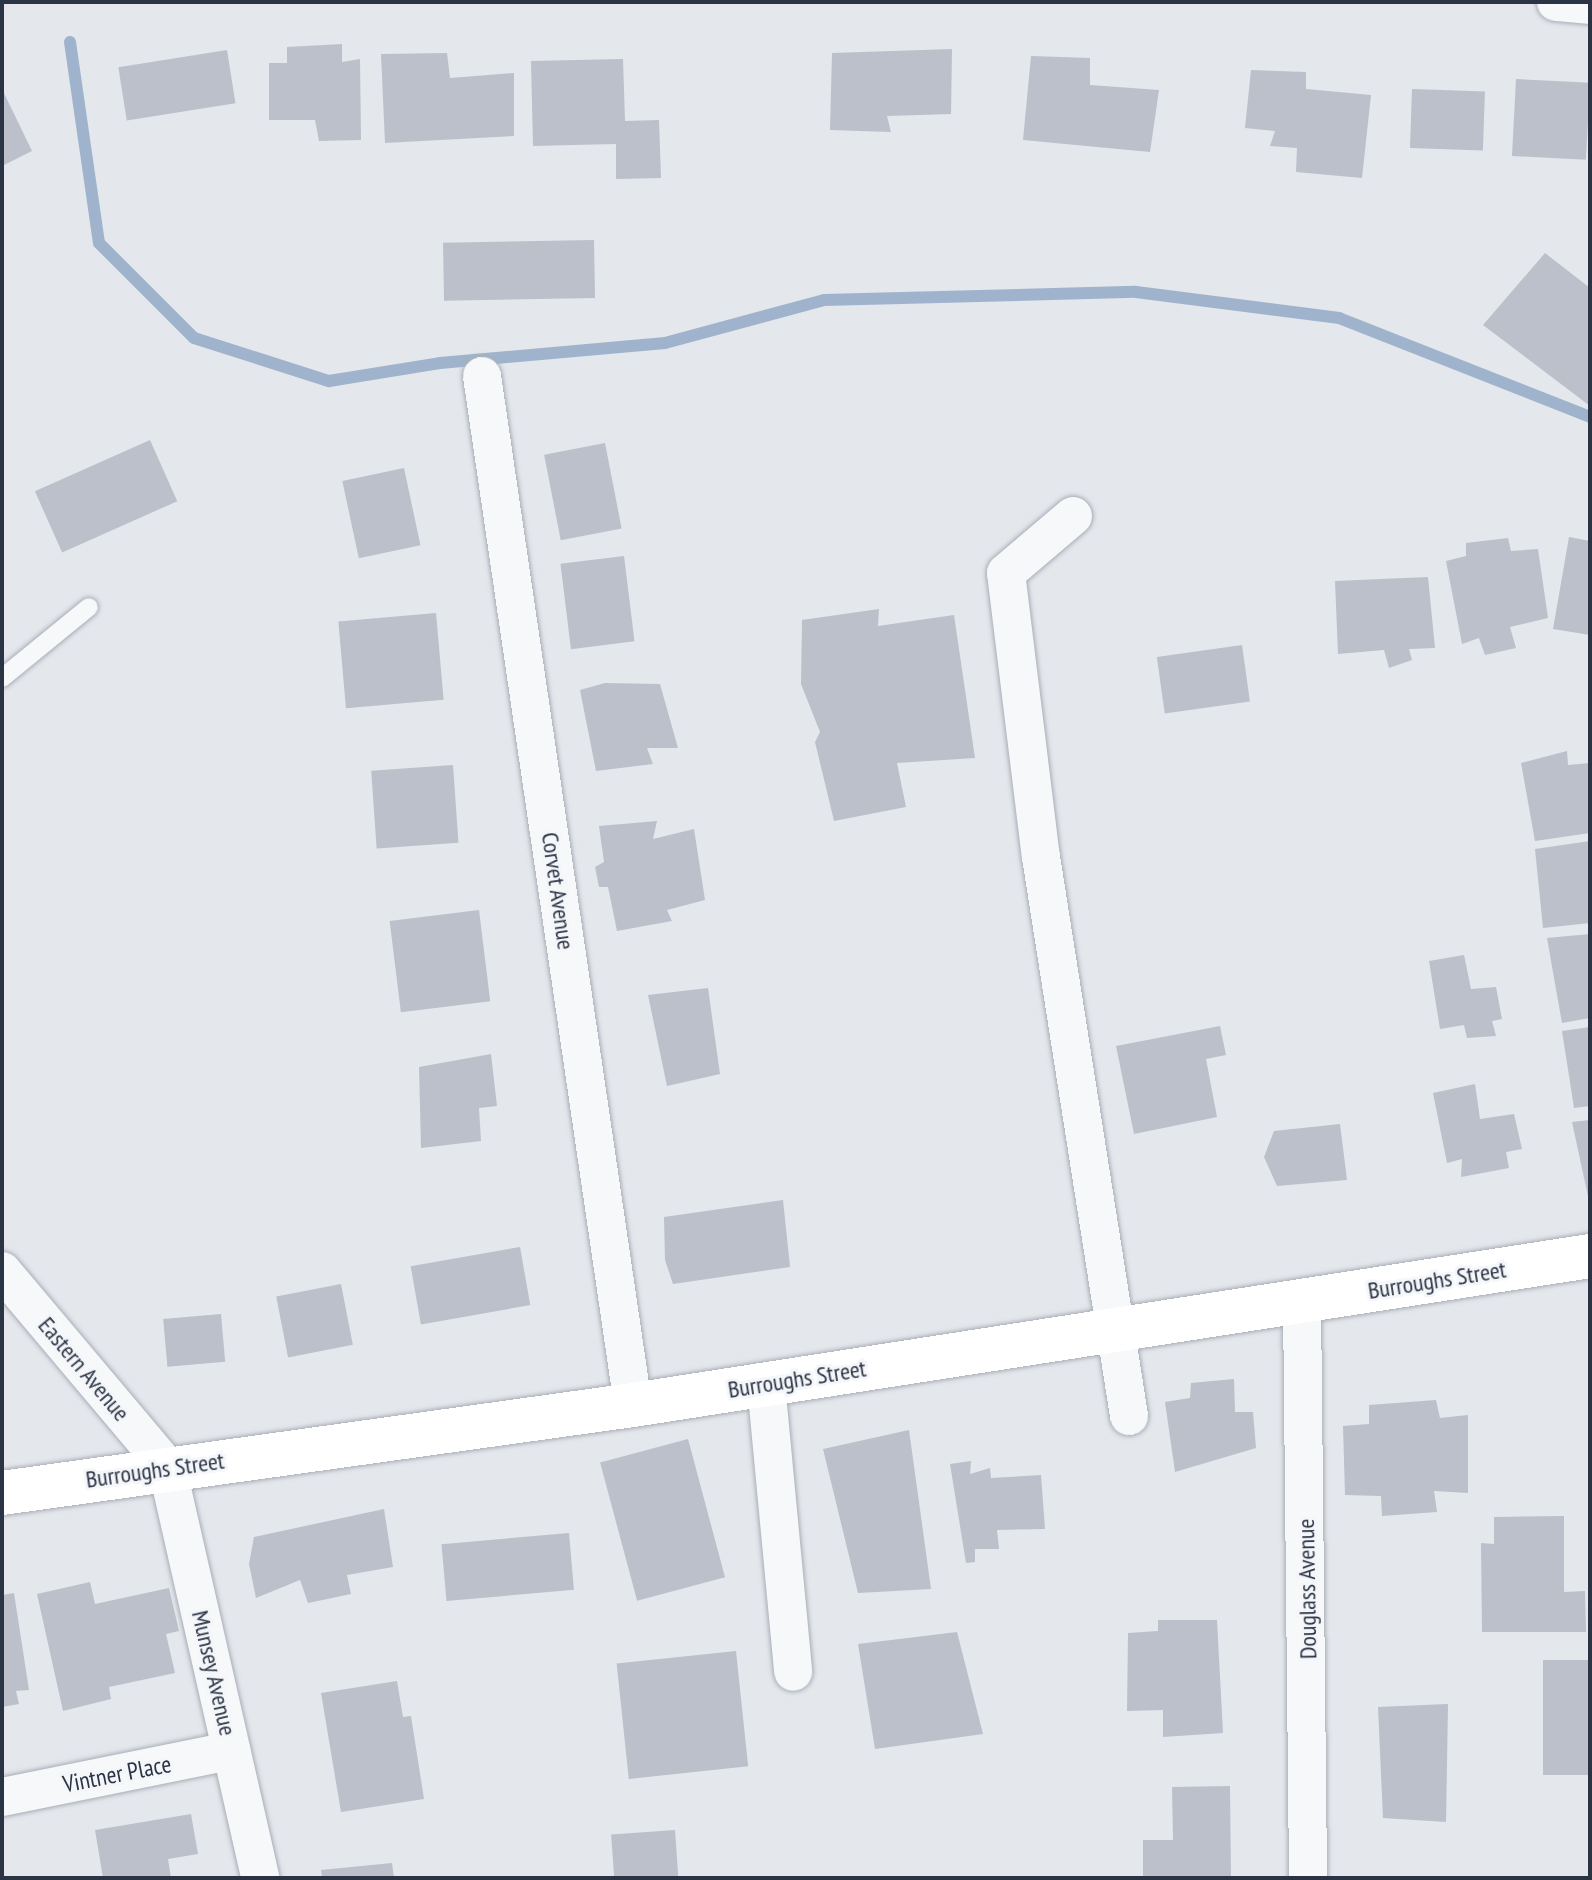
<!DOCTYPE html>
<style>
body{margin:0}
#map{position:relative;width:1592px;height:1880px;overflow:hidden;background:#e4e7ec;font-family:"PT Sans Narrow",sans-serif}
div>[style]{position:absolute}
.stream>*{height:12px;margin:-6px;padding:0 6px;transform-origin:6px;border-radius:6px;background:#9fb4cc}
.building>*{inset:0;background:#bbc0ca;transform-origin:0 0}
.roads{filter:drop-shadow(0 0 2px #a9aeb7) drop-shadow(0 0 2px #a9aeb7)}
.lane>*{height:18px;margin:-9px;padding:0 9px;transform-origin:9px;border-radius:9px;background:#f7f8fa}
.street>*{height:38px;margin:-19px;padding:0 19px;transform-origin:19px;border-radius:19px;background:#f7f8fa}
.secondary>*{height:44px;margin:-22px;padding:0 22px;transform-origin:22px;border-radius:22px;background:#fff}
span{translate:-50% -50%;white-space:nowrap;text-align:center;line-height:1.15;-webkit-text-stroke:6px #f4f6f9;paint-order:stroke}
.street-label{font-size:24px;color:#2b3445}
.frame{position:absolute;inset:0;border:4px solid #2b3445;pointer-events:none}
</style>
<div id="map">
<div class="stream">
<i style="left:70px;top:42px;width:203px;rotate:81.8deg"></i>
<i style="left:99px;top:243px;width:134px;rotate:45deg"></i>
<i style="left:194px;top:338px;width:142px;rotate:17.7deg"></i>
<i style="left:329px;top:381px;width:112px;rotate:-9.2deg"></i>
<i style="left:440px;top:363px;width:226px;rotate:-5.1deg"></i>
<i style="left:665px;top:343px;width:165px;rotate:-15.1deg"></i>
<i style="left:824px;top:300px;width:312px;rotate:-1.5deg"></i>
<i style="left:1136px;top:292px;width:205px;rotate:7.3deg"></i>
<i style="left:1339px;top:318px;width:270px;rotate:21.5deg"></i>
</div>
<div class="building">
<i style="clip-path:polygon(342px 44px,342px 62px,360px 59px,361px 140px,319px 141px,315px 120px,269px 120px,269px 63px,287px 63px,287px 47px)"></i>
<i style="clip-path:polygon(952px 49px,951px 114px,887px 116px,891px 132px,830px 130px,832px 53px)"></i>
<i style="left:227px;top:50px;width:54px;height:110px;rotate:81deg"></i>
<i style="clip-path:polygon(447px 53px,450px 78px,514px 73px,514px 136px,385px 143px,381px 54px)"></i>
<i style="clip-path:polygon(1031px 56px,1090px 58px,1090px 85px,1159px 90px,1150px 152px,1023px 140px)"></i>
<i style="clip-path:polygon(623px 59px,625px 121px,659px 120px,661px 178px,616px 179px,616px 144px,533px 146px,531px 61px)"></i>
<i style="clip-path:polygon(1251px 70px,1306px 72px,1306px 89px,1371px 95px,1362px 178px,1296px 172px,1297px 148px,1270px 146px,1275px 131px,1245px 128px)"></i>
<i style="left:1516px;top:79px;width:74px;height:77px;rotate:3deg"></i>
<i style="clip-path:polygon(2px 89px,32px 151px,2px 166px)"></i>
<i style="left:1412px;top:89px;width:73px;height:59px;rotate:2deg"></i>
<i style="left:594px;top:240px;width:58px;height:151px;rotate:89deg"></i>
<i style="clip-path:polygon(1545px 253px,1590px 288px,1590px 406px,1483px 325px)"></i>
<i style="left:150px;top:440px;width:67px;height:126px;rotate:66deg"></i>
<i style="left:605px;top:443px;width:87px;height:62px;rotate:79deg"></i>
<i style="left:404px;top:468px;width:79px;height:63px;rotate:78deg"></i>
<i style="clip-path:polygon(1569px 537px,1590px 541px,1590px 635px,1553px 629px)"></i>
<i style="clip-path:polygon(1508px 538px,1511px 551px,1538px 549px,1548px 618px,1510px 627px,1516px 648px,1485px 655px,1479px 638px,1462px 644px,1446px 561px,1466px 556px,1466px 543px)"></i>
<i style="left:624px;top:556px;width:86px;height:64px;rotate:83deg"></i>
<i style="clip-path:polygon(1428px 577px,1435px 648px,1409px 649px,1412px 660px,1389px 668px,1384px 650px,1338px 654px,1335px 581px)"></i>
<i style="clip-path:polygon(879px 609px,878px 626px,954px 615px,975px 758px,897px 763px,906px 807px,834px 821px,815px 742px,820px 732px,801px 684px,802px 620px)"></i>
<i style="left:436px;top:613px;width:87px;height:98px;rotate:85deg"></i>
<i style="left:1242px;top:645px;width:57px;height:86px;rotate:82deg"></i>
<i style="clip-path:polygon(605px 683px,660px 684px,678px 748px,647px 748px,653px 764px,596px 771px,580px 690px)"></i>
<i style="clip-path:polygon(1567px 751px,1568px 765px,1590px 763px,1590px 833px,1535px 841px,1521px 763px)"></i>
<i style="left:453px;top:765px;width:78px;height:82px;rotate:86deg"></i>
<i style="clip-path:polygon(657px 821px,653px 839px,694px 829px,705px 900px,667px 910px,672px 921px,617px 931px,608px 887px,599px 887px,595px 867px,604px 862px,599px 826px)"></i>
<i style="clip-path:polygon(1590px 841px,1590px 923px,1543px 928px,1535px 849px)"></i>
<i style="left:479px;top:910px;width:92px;height:90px;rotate:83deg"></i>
<i style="clip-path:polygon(1590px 934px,1590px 1018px,1562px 1023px,1547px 938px)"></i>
<i style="clip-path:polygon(1464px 955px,1471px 989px,1496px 987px,1502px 1019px,1492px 1021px,1496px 1036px,1467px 1038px,1464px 1025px,1440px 1029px,1429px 961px)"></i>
<i style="clip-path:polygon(708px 988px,720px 1074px,667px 1086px,648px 995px)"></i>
<i style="clip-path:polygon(1220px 1026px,1226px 1055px,1206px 1059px,1217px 1117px,1134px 1134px,1116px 1046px)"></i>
<i style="clip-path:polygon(1590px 1027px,1590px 1106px,1574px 1108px,1562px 1031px)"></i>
<i style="clip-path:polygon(491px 1054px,497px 1106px,479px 1108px,481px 1141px,421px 1148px,419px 1067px)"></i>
<i style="clip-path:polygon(1475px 1084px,1480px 1119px,1514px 1114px,1522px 1149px,1506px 1152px,1509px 1168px,1461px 1177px,1462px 1159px,1447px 1163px,1433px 1093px)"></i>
<i style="clip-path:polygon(1590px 1120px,1590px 1201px,1589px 1201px,1572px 1122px)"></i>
<i style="clip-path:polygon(1340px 1124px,1347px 1180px,1277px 1186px,1264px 1157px,1274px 1131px)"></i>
<i style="clip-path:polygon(783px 1200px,790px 1267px,673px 1284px,665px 1260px,664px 1217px)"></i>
<i style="left:520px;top:1247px;width:59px;height:111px;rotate:80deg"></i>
<i style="left:341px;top:1284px;width:62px;height:66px;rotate:79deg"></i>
<i style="left:221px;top:1314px;width:48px;height:58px;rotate:85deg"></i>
<i style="clip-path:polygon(1234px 1379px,1235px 1412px,1253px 1412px,1256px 1448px,1175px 1472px,1165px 1402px,1190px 1398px,1191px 1383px)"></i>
<i style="clip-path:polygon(1436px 1400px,1440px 1418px,1468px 1415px,1468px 1493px,1434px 1491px,1437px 1512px,1382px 1516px,1381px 1496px,1345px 1495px,1343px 1426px,1369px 1424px,1369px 1405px)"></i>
<i style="clip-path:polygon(909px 1430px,931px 1589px,858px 1593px,823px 1449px)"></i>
<i style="left:688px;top:1439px;width:143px;height:91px;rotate:75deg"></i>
<i style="clip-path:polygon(971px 1461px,970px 1474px,990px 1468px,991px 1478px,1041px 1475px,1045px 1529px,997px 1530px,999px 1549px,975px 1549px,975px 1562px,966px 1563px,950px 1464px)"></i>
<i style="clip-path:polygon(384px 1509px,393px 1567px,347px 1575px,351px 1594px,308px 1603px,300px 1580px,256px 1598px,249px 1564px,254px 1537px)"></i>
<i style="clip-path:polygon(1564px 1516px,1564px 1592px,1585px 1591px,1586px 1632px,1482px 1632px,1481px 1543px,1494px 1544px,1494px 1517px)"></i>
<i style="left:569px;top:1533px;width:57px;height:128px;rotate:85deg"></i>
<i style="clip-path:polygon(90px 1582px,95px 1604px,169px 1588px,179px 1631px,166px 1634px,175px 1673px,109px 1687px,111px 1699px,63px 1711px,37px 1594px)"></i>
<i style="clip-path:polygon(14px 1593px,29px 1690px,16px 1691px,19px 1704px,2px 1707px,2px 1595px)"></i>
<i style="clip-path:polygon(1158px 1620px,1217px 1620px,1223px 1733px,1163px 1737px,1163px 1710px,1127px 1711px,1128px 1633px,1158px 1631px)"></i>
<i style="clip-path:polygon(957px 1632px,983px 1734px,875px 1749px,858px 1644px)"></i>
<i style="left:736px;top:1651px;width:116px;height:120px;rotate:84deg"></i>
<i style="left:1590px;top:1660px;width:115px;height:47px;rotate:90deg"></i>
<i style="clip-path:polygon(397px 1681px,403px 1717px,411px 1716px,424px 1799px,341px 1812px,321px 1693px)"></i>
<i style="clip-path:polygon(1448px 1704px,1446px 1822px,1383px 1818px,1378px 1707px)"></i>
<i style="clip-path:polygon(1230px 1786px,1231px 1878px,1143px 1878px,1143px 1840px,1173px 1840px,1172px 1787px)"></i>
<i style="clip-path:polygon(191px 1814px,198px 1854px,168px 1859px,171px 1878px,103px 1878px,95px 1830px)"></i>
<i style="left:675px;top:1830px;width:48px;height:64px;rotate:86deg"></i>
<i style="clip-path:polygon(392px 1863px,394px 1878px,322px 1878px,321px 1870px)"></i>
</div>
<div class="roads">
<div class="lane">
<i style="left:2px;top:678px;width:112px;rotate:-39.2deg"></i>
</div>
<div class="street">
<i style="left:1556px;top:2px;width:34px;rotate:5deg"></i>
<i style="left:482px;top:376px;width:1040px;rotate:81.65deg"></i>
<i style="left:1073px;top:516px;width:88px;rotate:139.6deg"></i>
<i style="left:1006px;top:573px;width:286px;rotate:83deg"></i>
<i style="left:1041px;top:857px;width:566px;rotate:81.05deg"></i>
<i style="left:2px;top:1271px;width:256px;rotate:49.9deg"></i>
<i style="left:167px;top:1467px;width:421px;rotate:77.2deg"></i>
<i style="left:1302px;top:1301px;width:577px;rotate:89.4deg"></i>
<i style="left:766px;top:1384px;width:289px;rotate:84.6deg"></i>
<i style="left:2px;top:1797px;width:234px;rotate:-11.4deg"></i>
</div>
<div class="secondary">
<i style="left:2px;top:1493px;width:637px;rotate:-7.94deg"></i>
<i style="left:633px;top:1405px;width:969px;rotate:-8.85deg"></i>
</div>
</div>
<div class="street-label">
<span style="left:558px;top:891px;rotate:82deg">Corvet Avenue</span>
<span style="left:1437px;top:1280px;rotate:-9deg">Burroughs Street</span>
<span style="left:84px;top:1369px;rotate:50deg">Eastern Avenue</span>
<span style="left:797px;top:1379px;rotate:-9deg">Burroughs Street</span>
<span style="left:155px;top:1470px;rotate:-8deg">Burroughs Street</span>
<span style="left:1307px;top:1589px;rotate:-91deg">Douglass Avenue</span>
<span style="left:214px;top:1673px;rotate:77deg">Munsey Avenue</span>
<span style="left:117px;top:1774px;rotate:-11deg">Vintner Place</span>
</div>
<div class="frame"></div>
</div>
